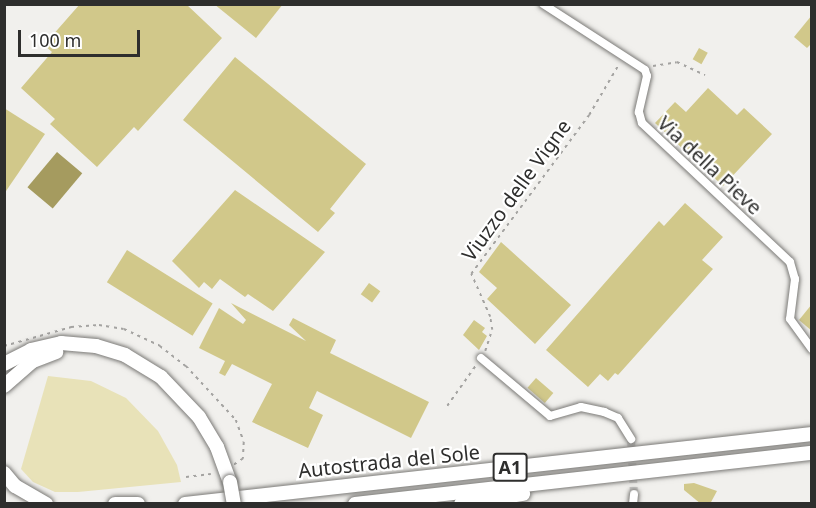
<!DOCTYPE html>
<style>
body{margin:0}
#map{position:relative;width:816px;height:508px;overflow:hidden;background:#f1f0ed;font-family:"Noto Sans",sans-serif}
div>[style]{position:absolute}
.green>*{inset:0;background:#e8e2b8}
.water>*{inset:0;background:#a59b5f;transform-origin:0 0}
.building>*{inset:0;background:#d1c88a;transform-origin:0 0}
.minor-tunnel>*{height:8px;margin-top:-4px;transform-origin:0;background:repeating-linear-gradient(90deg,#cac9c7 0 8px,transparent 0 12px)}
.path>*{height:1.5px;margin-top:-0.75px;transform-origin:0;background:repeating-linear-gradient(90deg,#a4a3a1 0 3px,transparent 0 7.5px)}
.roads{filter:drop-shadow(0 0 2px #7b7a77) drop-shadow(0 0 2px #7b7a77)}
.minor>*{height:8px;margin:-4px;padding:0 4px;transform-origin:4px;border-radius:4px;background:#fff}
.motorway>*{height:14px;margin:-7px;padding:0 7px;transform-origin:7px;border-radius:7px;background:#fff}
.bridges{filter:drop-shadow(0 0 2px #7b7a77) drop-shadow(0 0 2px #7b7a77)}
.motorway-bridge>*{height:14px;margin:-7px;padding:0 7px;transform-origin:7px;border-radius:7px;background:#fff}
span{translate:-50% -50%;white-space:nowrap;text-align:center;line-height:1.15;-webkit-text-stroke:4.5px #fff;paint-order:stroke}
.shield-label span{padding:2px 4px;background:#fff;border:2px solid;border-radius:4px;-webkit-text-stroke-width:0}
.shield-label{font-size:18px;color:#2e2e2d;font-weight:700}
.street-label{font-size:20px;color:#2e2e2d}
.frame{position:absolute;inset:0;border:6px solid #2e2e2d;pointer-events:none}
.scale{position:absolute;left:18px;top:30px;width:122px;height:27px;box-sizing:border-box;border:3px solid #2e2e2d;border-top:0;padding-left:8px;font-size:18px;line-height:21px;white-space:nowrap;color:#2e2e2d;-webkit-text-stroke:4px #fff;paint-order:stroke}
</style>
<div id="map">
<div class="green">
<i style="clip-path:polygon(48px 376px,91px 381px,126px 398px,158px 431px,177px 465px,181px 482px,78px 492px,55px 492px,33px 482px,21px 469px)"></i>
</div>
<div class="water">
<i style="left:57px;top:152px;width:33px;height:46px;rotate:40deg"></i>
</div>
<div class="building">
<i style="clip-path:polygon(80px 4px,186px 4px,222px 38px,138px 131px,134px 127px,97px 167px,50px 124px,55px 119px,21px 88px,52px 52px,44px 45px)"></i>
<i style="clip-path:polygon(214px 4px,283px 4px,256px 38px)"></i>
<i style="clip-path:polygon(812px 15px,812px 43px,807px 48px,794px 37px)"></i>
<i style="left:699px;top:48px;width:10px;height:13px;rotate:29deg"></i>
<i style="clip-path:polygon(235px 57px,366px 164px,330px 209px,335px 213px,318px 232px,183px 120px)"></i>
<i style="clip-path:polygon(708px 88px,737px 115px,744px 108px,772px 134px,723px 186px,655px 123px,675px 102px,686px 112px)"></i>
<i style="clip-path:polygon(4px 108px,45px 134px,4px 194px)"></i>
<i style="clip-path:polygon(235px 190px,325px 252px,273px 311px,248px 294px,245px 297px,220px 279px,212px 289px,204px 282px,199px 288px,172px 261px)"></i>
<i style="clip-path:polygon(685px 203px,723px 237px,702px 260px,713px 269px,618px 375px,615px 373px,608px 381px,600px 374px,588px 387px,546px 350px,659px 221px,664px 226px)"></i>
<i style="clip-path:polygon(501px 242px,571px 305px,535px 344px,487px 299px,497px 288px,479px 272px)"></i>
<i style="left:127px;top:250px;width:101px;height:38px;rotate:32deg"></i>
<i style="left:369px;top:283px;width:14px;height:14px;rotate:36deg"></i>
<i style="clip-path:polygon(231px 303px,306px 341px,289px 325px,293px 318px,336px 340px,330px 353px,429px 402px,411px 438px,317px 391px,309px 408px,323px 415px,308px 448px,252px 422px,272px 384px,232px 364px,225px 376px,219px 373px,225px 361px,199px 348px,219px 308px,243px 324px,246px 320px)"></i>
<i style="clip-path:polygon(812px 304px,812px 331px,799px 320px)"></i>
<i style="clip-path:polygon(474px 320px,485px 328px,482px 332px,487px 336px,479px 350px,463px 335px)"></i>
<i style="left:536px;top:378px;width:23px;height:13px;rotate:41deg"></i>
<i style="clip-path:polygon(694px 483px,717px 491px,710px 504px,701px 504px,684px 490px,684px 484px)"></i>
</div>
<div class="minor-tunnel">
<i style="left:631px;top:439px;width:55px;rotate:86.9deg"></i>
</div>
<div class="path">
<i style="left:653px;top:66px;width:24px;rotate:-9deg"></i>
<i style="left:677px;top:62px;width:31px;rotate:25deg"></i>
<i style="left:4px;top:346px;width:70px;rotate:-15.8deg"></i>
<i style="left:71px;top:327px;width:28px;rotate:-4deg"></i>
<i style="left:99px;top:325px;width:25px;rotate:9deg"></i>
<i style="left:124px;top:329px;width:40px;rotate:25deg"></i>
<i style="left:160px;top:346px;width:33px;rotate:38deg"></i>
<i style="left:186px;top:366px;width:74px;rotate:47.2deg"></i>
<i style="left:236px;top:420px;width:23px;rotate:70deg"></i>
<i style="left:244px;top:442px;width:17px;rotate:93deg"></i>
<i style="left:243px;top:459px;width:11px;rotate:146deg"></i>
<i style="left:485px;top:351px;width:22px;rotate:-72deg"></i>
<i style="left:492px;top:330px;width:13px;rotate:-99deg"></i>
<i style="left:490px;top:317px;width:47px;rotate:-113.8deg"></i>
<i style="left:471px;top:274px;width:198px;rotate:-53.4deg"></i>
<i style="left:589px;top:115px;width:59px;rotate:-59.5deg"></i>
<i style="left:447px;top:406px;width:50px;rotate:-54.7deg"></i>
<i style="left:186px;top:477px;width:25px;rotate:-7deg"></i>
</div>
<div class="roads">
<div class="minor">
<i style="left:543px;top:4px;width:121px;rotate:32.9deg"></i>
<i style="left:645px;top:70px;width:6px;rotate:72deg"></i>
<i style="left:647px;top:76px;width:37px;rotate:103deg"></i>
<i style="left:639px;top:112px;width:11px;rotate:75deg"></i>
<i style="left:642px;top:123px;width:203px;rotate:43.2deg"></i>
<i style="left:790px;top:262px;width:18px;rotate:74deg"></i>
<i style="left:795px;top:279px;width:40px;rotate:97.1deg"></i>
<i style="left:790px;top:319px;width:37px;rotate:54deg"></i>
<i style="left:481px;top:358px;width:90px;rotate:40deg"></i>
<i style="left:550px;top:416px;width:32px;rotate:-16deg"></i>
<i style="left:581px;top:407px;width:24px;rotate:12deg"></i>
<i style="left:604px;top:412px;width:15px;rotate:23deg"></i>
<i style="left:618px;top:418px;width:25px;rotate:58deg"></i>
<i style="left:633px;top:504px;width:10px;rotate:-84deg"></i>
</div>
<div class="motorway">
<i style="left:4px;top:364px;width:30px;rotate:-27deg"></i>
<i style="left:31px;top:350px;width:31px;rotate:-13deg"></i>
<i style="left:61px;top:343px;width:35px;rotate:5deg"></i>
<i style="left:96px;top:346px;width:30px;rotate:17deg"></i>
<i style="left:125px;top:355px;width:42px;rotate:31.4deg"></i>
<i style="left:161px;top:377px;width:55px;rotate:46.5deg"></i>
<i style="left:199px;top:417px;width:35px;rotate:59deg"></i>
<i style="left:217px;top:447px;width:37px;rotate:70deg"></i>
<i style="left:4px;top:386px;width:38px;rotate:-41deg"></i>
<i style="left:33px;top:361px;width:25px;rotate:-21deg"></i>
<i style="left:4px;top:473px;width:17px;rotate:50deg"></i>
<i style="left:15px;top:486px;width:36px;rotate:30deg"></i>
<i style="left:115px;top:504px;width:23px"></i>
<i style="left:185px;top:504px;width:631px;rotate:-6.37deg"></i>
<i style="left:355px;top:504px;width:460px;rotate:-6.4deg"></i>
<i style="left:461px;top:504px;width:63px;rotate:-9.2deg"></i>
</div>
</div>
<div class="bridges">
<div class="motorway-bridge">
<i style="left:230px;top:482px;width:22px;rotate:80deg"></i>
</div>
</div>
<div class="shield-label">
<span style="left:510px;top:467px">A1</span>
</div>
<div class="street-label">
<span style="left:710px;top:165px;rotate:43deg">Via della Pieve</span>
<span style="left:516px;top:190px;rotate:-54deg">Viuzzo delle Vigne</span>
<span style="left:389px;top:461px;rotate:-6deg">Autostrada del Sole</span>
</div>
<div class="frame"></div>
<div class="scale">100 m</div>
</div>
